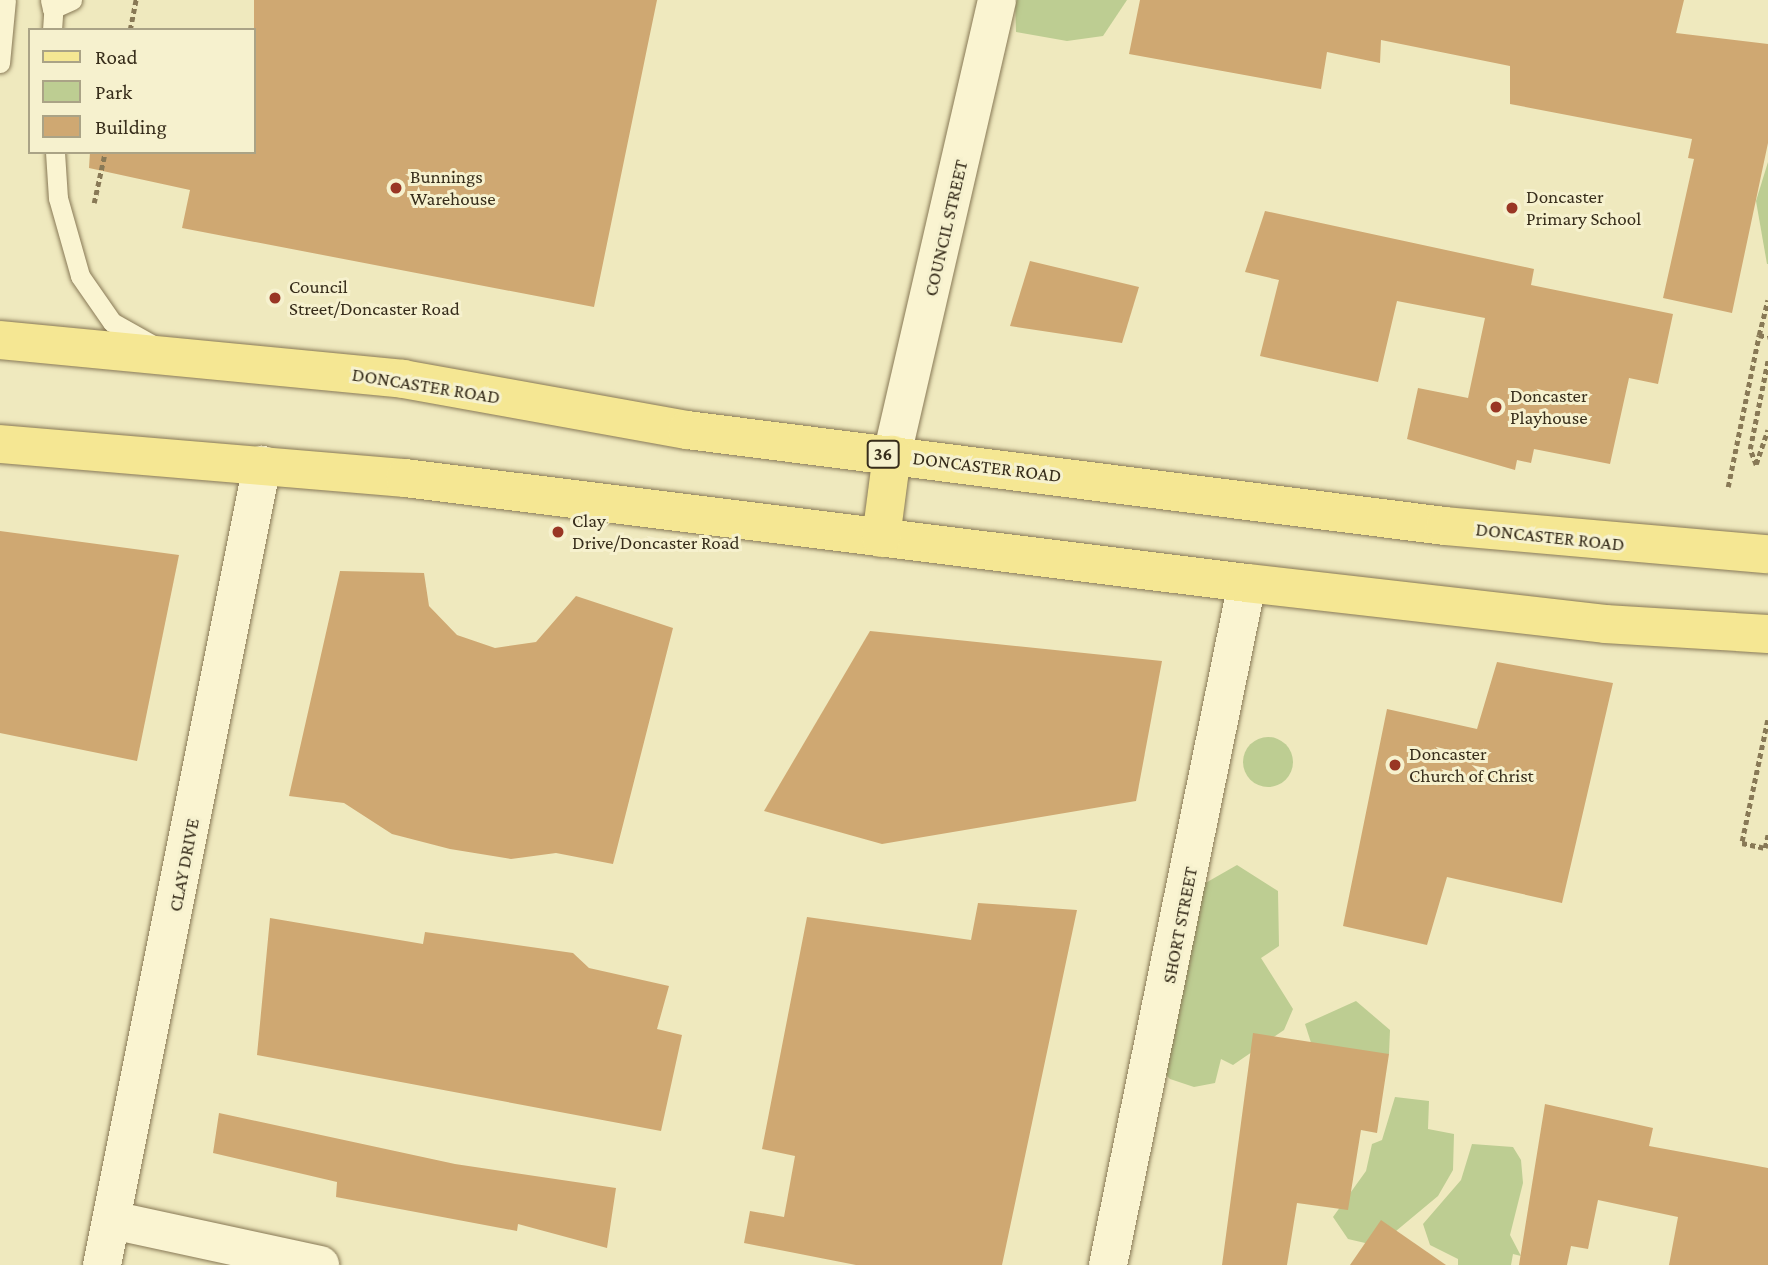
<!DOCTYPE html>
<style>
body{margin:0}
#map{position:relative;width:1768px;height:1265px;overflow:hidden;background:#efe9be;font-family:"Crimson Pro",serif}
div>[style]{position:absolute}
.green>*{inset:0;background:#bdcd92}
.round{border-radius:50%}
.building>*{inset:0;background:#cfa872}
.path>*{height:4.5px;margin-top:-2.25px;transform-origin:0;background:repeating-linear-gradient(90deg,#887956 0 5px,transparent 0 8.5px)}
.roads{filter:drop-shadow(0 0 2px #887956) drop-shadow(0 0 2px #887956)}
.lane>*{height:19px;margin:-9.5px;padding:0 9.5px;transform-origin:9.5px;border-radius:9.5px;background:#faf4d1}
.street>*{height:38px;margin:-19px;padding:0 19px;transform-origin:19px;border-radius:19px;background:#faf4d1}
.primary>*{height:38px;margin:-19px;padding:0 19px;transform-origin:19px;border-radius:19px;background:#f5e793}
.dots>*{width:19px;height:19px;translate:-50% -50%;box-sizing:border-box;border:4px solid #f6f1ce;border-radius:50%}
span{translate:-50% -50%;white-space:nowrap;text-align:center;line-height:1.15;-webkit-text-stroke:6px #f6f1ce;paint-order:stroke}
.shield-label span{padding:2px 5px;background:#f6f1ce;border:2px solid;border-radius:5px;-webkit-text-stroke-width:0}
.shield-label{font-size:18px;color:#372d1b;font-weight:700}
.poi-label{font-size:19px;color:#372d1b}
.left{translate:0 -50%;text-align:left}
.street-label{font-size:19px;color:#372d1b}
.legend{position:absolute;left:28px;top:28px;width:228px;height:126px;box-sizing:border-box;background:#f6f1ce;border:2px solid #aaa386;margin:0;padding:9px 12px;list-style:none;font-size:21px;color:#372d1b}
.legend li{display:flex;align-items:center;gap:14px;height:35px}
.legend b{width:35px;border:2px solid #aaa386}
</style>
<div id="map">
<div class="green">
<i style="clip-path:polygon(1015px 0,1127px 0,1103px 36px,1067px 41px,1016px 32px)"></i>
<i style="clip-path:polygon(1768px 162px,1768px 264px,1767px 264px,1756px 201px)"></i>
<i class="round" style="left:1243px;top:737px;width:50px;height:50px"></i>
<i style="clip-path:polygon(1237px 865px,1278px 891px,1279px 946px,1261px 958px,1293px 1009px,1284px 1030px,1233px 1065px,1221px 1059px,1215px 1083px,1194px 1087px,1170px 1079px,1140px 1049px,1181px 897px)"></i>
<i style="clip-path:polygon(1356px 1001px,1390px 1030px,1389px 1054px,1356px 1062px,1314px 1052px,1305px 1024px)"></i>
<i style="clip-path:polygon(1395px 1097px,1429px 1101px,1428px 1129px,1454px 1134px,1453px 1170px,1438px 1196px,1378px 1246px,1348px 1239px,1333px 1217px,1366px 1171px,1372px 1144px,1382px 1140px)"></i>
<i style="clip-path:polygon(1472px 1144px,1513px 1147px,1521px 1160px,1523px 1183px,1510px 1235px,1521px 1256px,1513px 1254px,1511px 1265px,1458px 1265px,1458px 1259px,1430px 1245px,1423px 1224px,1461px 1180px)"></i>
</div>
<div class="building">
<i style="clip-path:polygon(254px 0,657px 0,594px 307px,182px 228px,190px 190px,89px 168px,90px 152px,254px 152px)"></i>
<i style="clip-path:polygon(1140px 0,1684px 0,1676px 33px,1768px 44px,1768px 143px,1732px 313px,1663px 298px,1694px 159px,1688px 158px,1692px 139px,1510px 104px,1510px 66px,1381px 40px,1380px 63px,1327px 52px,1321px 89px,1129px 54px)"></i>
<i style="clip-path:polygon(1265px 211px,1534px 269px,1531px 285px,1673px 314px,1658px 384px,1629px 378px,1610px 464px,1534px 449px,1531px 463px,1517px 460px,1515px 470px,1407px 439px,1418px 388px,1468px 398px,1485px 318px,1397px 301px,1378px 382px,1260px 356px,1279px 280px,1245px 272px)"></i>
<i style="clip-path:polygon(1030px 261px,1139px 287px,1122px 343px,1010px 326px)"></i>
<i style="clip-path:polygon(0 531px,179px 555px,137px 761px,0 733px)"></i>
<i style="clip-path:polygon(340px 571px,424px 573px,429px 606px,457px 635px,495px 648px,536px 642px,576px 596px,673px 628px,613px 864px,556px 853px,511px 859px,450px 849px,392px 834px,344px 803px,289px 796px)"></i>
<i style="clip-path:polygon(870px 631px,1162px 661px,1136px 801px,882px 844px,764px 811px)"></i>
<i style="clip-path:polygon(1497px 662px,1613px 683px,1562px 903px,1447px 877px,1427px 945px,1343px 926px,1387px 709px,1477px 729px)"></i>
<i style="clip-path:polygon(978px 903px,1077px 910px,1002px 1265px,856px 1265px,744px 1243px,750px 1211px,784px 1217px,795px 1156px,762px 1149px,807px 917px,971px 940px)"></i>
<i style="clip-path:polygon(270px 918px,423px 944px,425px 932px,573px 953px,589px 968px,669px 986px,657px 1029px,682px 1035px,661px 1131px,257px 1055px)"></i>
<i style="clip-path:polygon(1253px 1033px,1389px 1054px,1377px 1133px,1361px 1130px,1348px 1210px,1297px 1203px,1287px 1265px,1222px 1265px)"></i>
<i style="clip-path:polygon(1545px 1104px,1653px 1128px,1649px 1146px,1768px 1168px,1768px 1265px,1669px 1265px,1678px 1217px,1598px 1200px,1588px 1249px,1571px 1246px,1567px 1265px,1519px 1265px)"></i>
<i style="clip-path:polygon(219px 1113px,455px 1164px,616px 1188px,607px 1248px,518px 1224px,517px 1231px,336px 1197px,337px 1182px,213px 1153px)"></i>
<i style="clip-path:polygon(1381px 1220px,1446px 1265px,1350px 1265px)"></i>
</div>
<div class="path">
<i style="left:130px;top:30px;width:31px;rotate:-79deg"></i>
<i style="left:94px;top:203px;width:52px;rotate:-77.8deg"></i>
<i style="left:1759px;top:335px;width:36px;rotate:-76deg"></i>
<i style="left:1756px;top:464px;width:36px;rotate:-71deg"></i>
<i style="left:1756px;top:465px;width:17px;rotate:-111deg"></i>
<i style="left:1750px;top:449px;width:91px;rotate:-78.6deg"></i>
<i style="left:1728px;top:487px;width:155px;rotate:-78.5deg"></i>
<i style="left:1759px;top:335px;width:9px;rotate:13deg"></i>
<i style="left:1768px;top:720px;width:126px;rotate:101.9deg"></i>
<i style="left:1742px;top:843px;width:24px;rotate:12deg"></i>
<i style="left:1765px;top:848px;width:14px;rotate:-78deg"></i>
</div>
<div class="roads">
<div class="lane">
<i style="left:50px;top:0;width:9px;rotate:77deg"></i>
<i style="left:52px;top:9px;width:22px;rotate:-24deg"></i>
<i style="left:52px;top:30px;width:30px;rotate:-86deg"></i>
<i style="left:0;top:63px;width:63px;rotate:-84.6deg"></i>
<i style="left:55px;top:152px;width:46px;rotate:86.3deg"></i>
<i style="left:58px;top:198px;width:81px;rotate:74.2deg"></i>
<i style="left:80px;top:276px;width:56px;rotate:55.2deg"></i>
<i style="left:112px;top:322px;width:47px;rotate:29.3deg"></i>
</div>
<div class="street">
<i style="left:892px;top:455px;width:467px;rotate:-77deg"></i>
<i style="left:112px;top:1220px;width:213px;rotate:12.2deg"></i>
<i style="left:102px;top:1265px;width:816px;rotate:-78.69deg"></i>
<i style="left:1108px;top:1265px;width:696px;rotate:-78.48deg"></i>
</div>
<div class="primary">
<i style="left:0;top:340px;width:405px;rotate:5.5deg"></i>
<i style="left:403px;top:379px;width:289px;rotate:10.2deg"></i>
<i style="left:687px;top:430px;width:764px;rotate:7.22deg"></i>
<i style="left:1445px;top:526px;width:324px;rotate:5deg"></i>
<i style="left:0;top:444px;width:406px;rotate:4.8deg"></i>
<i style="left:405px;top:478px;width:849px;rotate:7.11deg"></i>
<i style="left:1247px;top:583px;width:360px;rotate:6.5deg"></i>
<i style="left:1605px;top:624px;width:163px;rotate:3.5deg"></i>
<i style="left:881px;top:538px;width:84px;rotate:-82.5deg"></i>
</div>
</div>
<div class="dots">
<i style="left:396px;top:188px;background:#993624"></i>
<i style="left:1512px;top:208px;background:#993624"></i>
<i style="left:275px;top:298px;background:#993624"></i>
<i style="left:1496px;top:407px;background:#993624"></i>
<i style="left:558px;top:532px;background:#993624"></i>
<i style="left:1395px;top:765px;background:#993624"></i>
</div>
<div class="shield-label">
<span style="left:883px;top:454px">36</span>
</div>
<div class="poi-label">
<span class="left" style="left:410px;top:188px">Bunnings<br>Warehouse</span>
<span class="left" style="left:1526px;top:208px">Doncaster<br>Primary School</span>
<span class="left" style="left:289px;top:298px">Council<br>Street/Doncaster Road</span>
<span class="left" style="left:1510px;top:407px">Doncaster<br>Playhouse</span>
<span class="left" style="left:572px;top:532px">Clay<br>Drive/Doncaster Road</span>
<span class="left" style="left:1409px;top:765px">Doncaster<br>Church of Christ</span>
</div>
<div class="street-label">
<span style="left:946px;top:228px;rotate:-77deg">COUNCIL STREET</span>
<span style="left:426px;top:386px;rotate:9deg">DONCASTER ROAD</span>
<span style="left:987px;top:467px;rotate:7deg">DONCASTER ROAD</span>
<span style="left:1550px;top:537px;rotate:6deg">DONCASTER ROAD</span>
<span style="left:184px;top:865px;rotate:-79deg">CLAY DRIVE</span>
<span style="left:1180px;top:925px;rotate:-79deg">SHORT STREET</span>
</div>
<ul class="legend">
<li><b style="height:9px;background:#f5e793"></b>Road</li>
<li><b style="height:19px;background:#bdcd92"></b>Park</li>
<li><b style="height:19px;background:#cfa872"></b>Building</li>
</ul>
</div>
